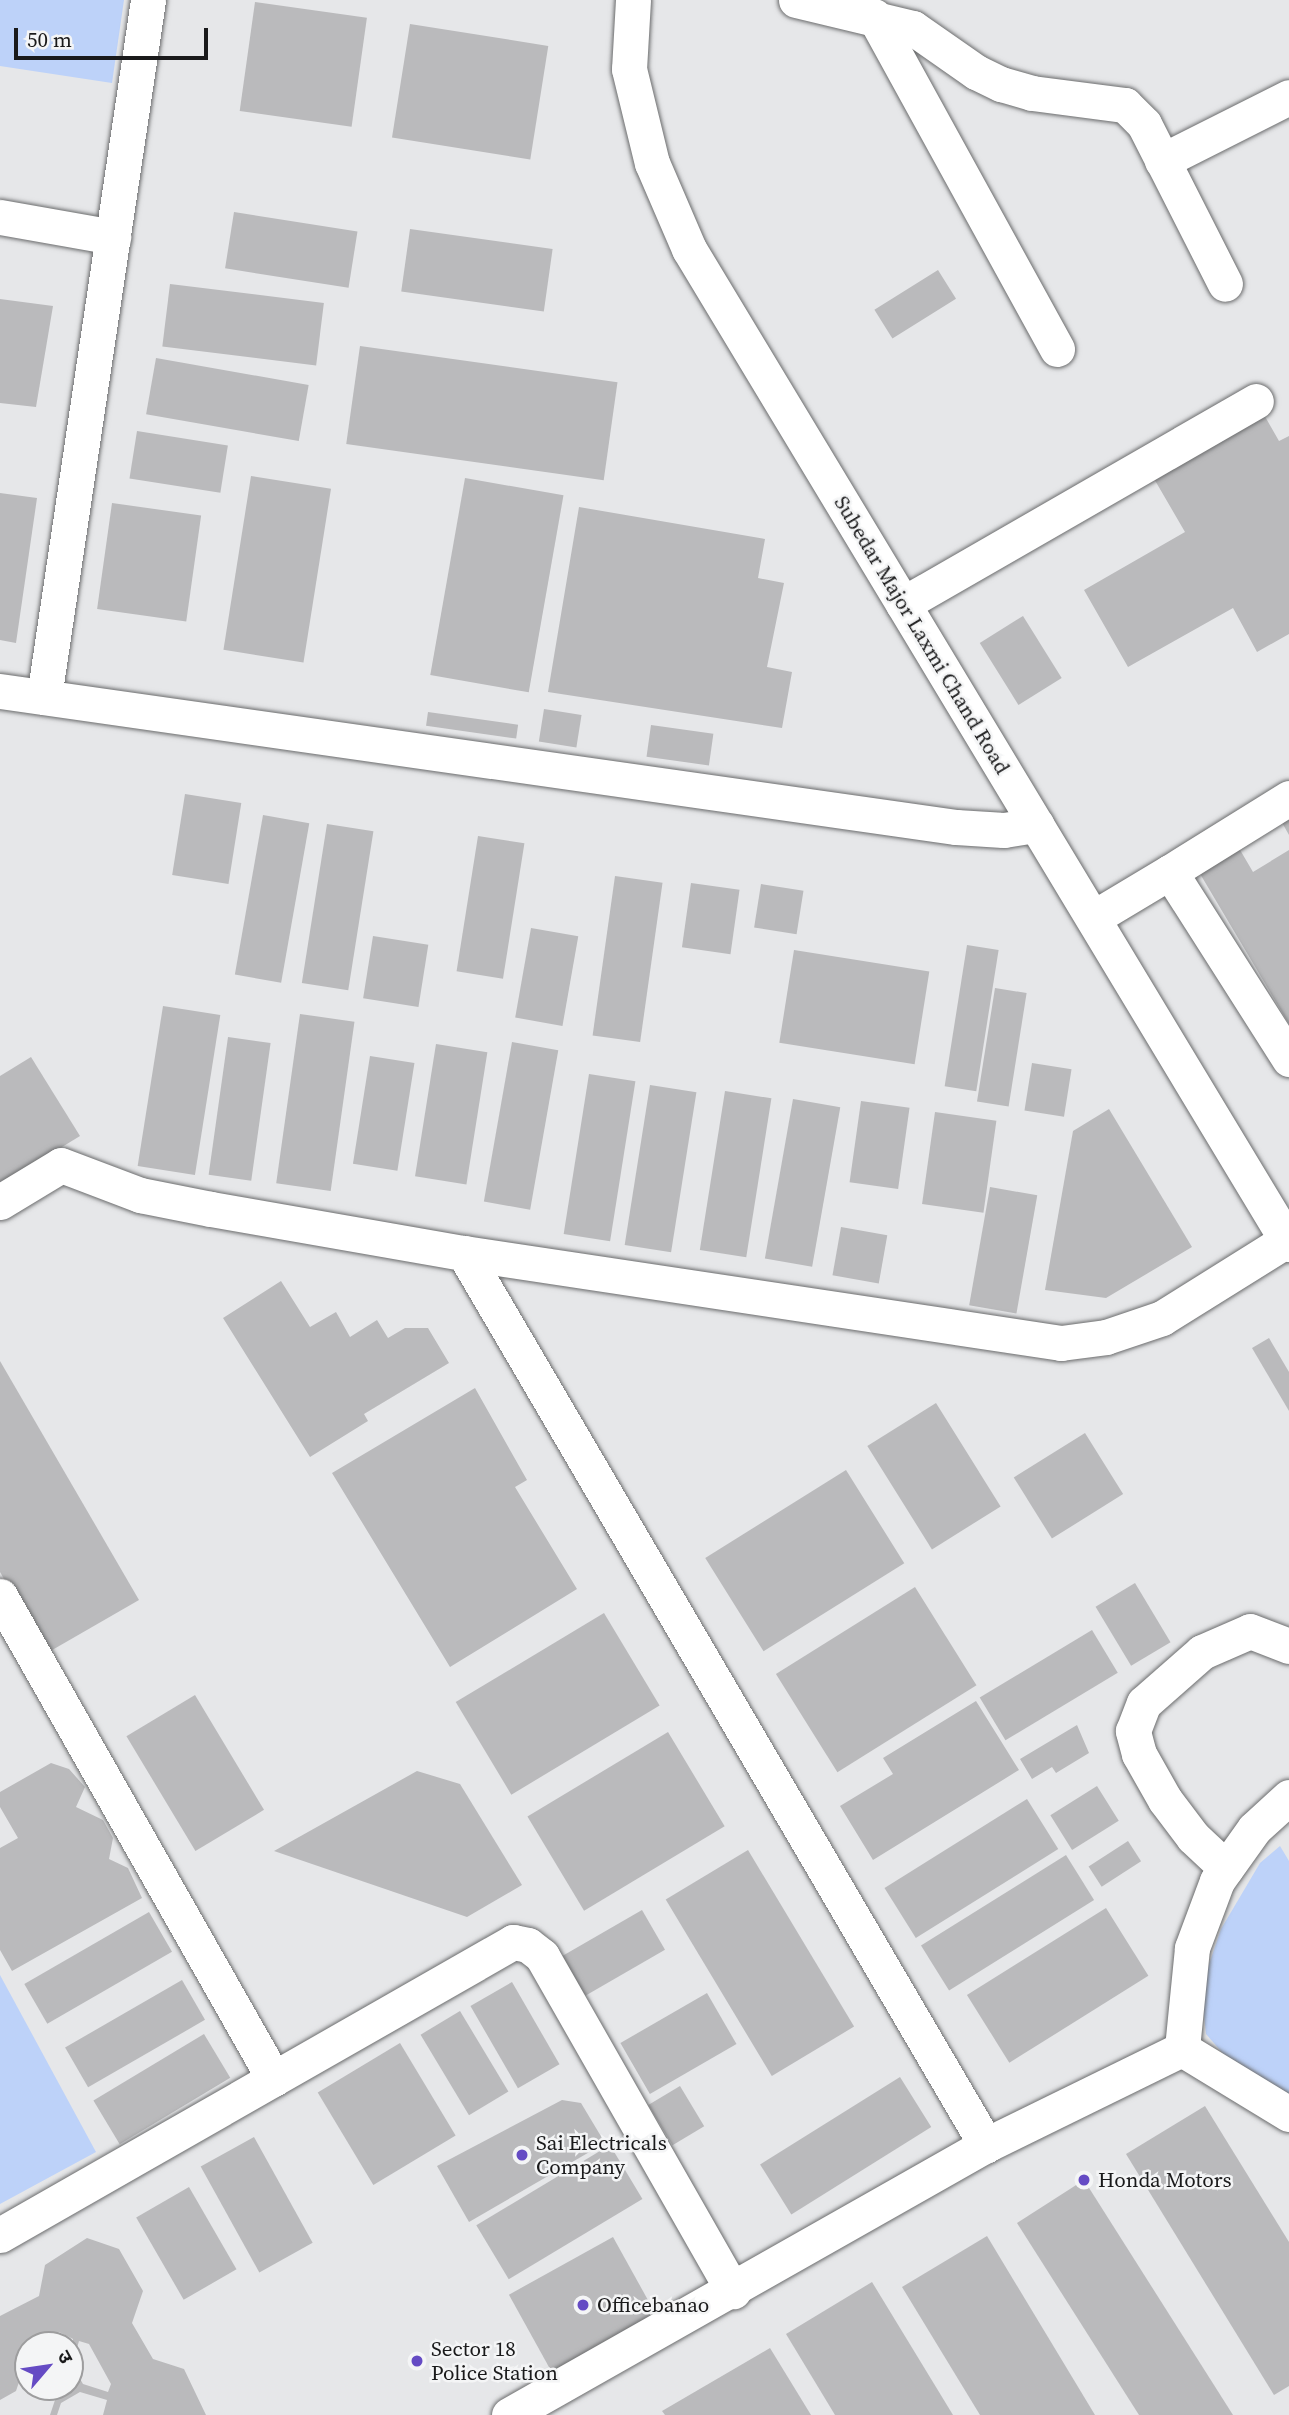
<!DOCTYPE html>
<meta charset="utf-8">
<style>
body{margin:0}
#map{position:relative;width:1289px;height:2415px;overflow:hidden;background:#e6e7e9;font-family:"Source Serif 4","Noto Sans Devanagari",serif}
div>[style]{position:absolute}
.green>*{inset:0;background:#bdd2f9}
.building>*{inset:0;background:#bababc;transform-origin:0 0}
.roads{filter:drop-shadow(0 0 2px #6b6c6d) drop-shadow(0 0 2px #6b6c6d)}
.minor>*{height:35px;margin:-17.5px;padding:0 17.5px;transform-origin:17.5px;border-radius:17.5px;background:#fff}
.dots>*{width:19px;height:19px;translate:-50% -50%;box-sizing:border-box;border:4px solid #f4f5f6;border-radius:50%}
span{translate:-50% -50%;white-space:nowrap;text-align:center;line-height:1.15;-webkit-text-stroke:5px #f4f5f6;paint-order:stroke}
.street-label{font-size:21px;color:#1a1a1b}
.poi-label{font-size:21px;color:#1a1a1b}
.left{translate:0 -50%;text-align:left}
.north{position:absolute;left:14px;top:2331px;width:70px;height:70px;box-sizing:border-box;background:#f4f5f6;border:2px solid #9d9d9e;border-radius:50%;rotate:61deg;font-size:19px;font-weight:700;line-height:28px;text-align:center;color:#1a1a1b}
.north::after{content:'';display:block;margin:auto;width:24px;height:32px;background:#654bc4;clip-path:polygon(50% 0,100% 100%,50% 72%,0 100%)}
.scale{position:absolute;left:14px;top:28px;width:194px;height:32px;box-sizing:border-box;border:4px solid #1a1a1b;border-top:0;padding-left:9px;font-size:21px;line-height:24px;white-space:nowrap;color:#1a1a1b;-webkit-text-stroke:5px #f4f5f6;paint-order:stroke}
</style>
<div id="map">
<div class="green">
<i style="clip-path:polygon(0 0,124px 0,112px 83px,0 66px)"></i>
<i style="clip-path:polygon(1280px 1846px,1289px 1861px,1289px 2095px,1232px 2064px,1206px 2034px,1201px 1988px,1221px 1929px,1260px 1863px)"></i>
<i style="clip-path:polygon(0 1975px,96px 2152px,0 2204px)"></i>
</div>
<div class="building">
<i style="left:255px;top:2px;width:113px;height:110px;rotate:8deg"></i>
<i style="left:410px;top:24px;width:140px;height:115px;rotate:9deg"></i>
<i style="left:234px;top:212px;width:125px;height:57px;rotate:9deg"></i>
<i style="left:410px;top:229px;width:144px;height:63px;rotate:8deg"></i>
<i style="left:938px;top:270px;width:34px;height:75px;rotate:58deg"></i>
<i style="left:170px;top:284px;width:155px;height:63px;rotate:7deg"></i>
<i style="clip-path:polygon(0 299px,53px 306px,36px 407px,0 403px)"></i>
<i style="left:360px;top:346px;width:260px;height:99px;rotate:8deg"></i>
<i style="left:156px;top:358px;width:155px;height:57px;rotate:10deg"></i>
<i style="clip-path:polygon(1263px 413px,1279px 441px,1289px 436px,1289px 634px,1257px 652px,1233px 608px,1128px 667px,1084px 590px,1185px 532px,1153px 477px)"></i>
<i style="left:137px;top:431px;width:92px;height:48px;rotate:9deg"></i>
<i style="left:251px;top:476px;width:81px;height:176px;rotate:9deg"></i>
<i style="left:465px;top:478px;width:100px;height:200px;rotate:10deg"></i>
<i style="clip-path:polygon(0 493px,37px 498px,16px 643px,0 640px)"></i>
<i style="left:112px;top:503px;width:90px;height:107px;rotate:8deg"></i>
<i style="clip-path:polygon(579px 507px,765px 539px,758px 578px,784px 583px,767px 667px,792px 672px,782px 728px,548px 692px)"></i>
<i style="left:1023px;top:616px;width:73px;height:51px;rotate:58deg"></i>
<i style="left:544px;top:709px;width:38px;height:33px;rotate:9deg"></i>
<i style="left:428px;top:712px;width:91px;height:14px;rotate:8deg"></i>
<i style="left:651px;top:725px;width:63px;height:32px;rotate:8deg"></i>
<i style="left:185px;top:794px;width:57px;height:82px;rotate:9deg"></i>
<i style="clip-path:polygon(1289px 814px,1289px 835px,1280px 819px)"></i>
<i style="left:263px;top:815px;width:47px;height:162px;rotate:10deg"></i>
<i style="left:327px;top:824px;width:47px;height:161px;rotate:9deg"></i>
<i style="left:478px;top:836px;width:47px;height:137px;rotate:9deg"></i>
<i style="clip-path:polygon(1236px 843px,1253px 872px,1289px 850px,1289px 1024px,1196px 867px)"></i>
<i style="left:615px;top:876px;width:48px;height:161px;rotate:8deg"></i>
<i style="left:691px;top:883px;width:49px;height:65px;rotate:8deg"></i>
<i style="left:761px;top:884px;width:43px;height:44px;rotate:9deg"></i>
<i style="left:531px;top:928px;width:48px;height:91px;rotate:10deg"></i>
<i style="left:373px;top:936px;width:56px;height:63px;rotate:9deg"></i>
<i style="left:967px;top:945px;width:32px;height:143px;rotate:9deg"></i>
<i style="left:794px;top:950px;width:137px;height:94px;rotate:9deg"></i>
<i style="left:995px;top:988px;width:32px;height:115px;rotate:9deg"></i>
<i style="left:163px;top:1006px;width:58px;height:162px;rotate:9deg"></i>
<i style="left:300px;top:1014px;width:55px;height:171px;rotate:8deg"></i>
<i style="left:228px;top:1037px;width:43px;height:139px;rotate:8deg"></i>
<i style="left:512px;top:1042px;width:47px;height:162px;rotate:10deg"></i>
<i style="left:436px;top:1044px;width:52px;height:134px;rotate:9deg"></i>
<i style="left:370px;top:1056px;width:45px;height:109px;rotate:9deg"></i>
<i style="clip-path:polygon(31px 1057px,80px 1136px,0 1185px,0 1076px)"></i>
<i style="left:1032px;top:1063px;width:40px;height:48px;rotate:9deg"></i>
<i style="left:589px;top:1074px;width:47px;height:162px;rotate:9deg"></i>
<i style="left:650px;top:1085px;width:47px;height:162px;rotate:9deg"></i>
<i style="left:725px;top:1091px;width:47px;height:161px;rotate:9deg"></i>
<i style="left:793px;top:1099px;width:48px;height:162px;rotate:10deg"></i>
<i style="left:861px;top:1101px;width:49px;height:82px;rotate:8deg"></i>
<i style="clip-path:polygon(1109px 1109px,1192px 1247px,1106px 1298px,1045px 1290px,1073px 1131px)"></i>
<i style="left:935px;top:1112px;width:62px;height:93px;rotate:8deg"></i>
<i style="left:990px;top:1187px;width:48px;height:120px;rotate:10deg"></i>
<i style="left:841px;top:1227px;width:47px;height:49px;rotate:10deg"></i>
<i style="clip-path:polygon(281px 1281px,310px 1327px,336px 1312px,350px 1337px,377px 1320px,388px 1338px,405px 1328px,428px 1328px,449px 1363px,364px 1414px,368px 1421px,310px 1457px,223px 1318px)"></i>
<i style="clip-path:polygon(1269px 1338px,1289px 1372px,1289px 1411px,1252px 1348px)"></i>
<i style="clip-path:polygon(0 1361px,139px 1600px,47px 1653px,0 1572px)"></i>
<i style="clip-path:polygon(475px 1388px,527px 1480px,515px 1487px,577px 1589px,450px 1667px,332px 1473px)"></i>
<i style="left:936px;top:1403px;width:122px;height:81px;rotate:58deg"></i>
<i style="left:1085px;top:1433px;width:72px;height:84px;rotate:58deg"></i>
<i style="left:846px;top:1470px;width:110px;height:166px;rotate:58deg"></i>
<i style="left:1135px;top:1583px;width:69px;height:46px;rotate:59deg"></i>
<i style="left:915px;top:1587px;width:116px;height:164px;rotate:58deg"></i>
<i style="left:604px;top:1613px;width:108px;height:173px;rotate:59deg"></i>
<i style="left:1092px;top:1630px;width:50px;height:131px;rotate:59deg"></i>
<i style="left:195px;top:1695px;width:134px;height:80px;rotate:59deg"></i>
<i style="clip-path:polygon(976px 1701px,1019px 1770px,873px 1860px,840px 1806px,893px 1774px,883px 1758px)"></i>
<i style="clip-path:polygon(1077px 1725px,1089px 1753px,1056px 1773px,1052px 1767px,1032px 1779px,1020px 1759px)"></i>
<i style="left:668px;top:1732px;width:110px;height:164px;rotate:59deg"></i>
<i style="clip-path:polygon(51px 1763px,69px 1769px,85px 1787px,76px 1807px,103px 1820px,113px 1838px,109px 1859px,128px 1868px,142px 1898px,12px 1971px,0 1950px,0 1848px,18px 1838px,0 1807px,0 1792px)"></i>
<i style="clip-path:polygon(417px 1771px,460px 1784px,522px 1885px,467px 1917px,274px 1851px)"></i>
<i style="left:1097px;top:1786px;width:41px;height:55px;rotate:58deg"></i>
<i style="left:1027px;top:1799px;width:59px;height:168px;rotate:58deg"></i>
<i style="left:1128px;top:1841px;width:24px;height:47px;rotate:57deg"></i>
<i style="left:748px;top:1850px;width:206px;height:96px;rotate:59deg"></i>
<i style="left:1066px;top:1855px;width:53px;height:171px;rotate:58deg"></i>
<i style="left:1106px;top:1908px;width:80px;height:164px;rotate:58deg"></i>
<i style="left:642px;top:1910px;width:46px;height:92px;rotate:60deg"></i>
<i style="left:149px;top:1912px;width:46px;height:144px;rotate:60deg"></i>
<i style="left:182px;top:1980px;width:46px;height:135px;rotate:60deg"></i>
<i style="left:512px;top:1982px;width:95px;height:48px;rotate:60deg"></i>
<i style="left:707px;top:1993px;width:59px;height:100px;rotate:60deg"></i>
<i style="left:460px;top:2011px;width:94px;height:46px;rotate:59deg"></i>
<i style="left:204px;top:2034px;width:51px;height:129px;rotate:59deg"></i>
<i style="left:400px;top:2043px;width:108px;height:96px;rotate:59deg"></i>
<i style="left:900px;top:2077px;width:59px;height:165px;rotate:58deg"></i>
<i style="left:680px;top:2086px;width:47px;height:37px;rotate:59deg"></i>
<i style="clip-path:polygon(562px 2100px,581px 2103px,605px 2143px,469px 2222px,437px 2166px)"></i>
<i style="clip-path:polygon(1205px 2106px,1289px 2242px,1289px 2386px,1274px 2395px,1126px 2154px)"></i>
<i style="left:254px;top:2137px;width:121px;height:61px;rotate:61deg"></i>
<i style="left:610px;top:2145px;width:63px;height:156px;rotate:59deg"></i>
<i style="clip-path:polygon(1084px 2180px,1233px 2415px,1139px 2415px,1017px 2223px)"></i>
<i style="left:189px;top:2187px;width:95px;height:61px;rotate:60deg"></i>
<i style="clip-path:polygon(987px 2236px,1095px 2415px,980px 2415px,902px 2287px)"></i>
<i style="left:613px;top:2237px;width:88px;height:119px;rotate:61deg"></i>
<i style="clip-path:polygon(evenodd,87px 2238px,119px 2249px,143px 2291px,132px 2323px,153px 2359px,184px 2369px,206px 2415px,103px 2415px,107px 2400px,80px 2392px,61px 2403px,57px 2415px,50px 2415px,55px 2400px,48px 2387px,70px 2387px,73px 2339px,59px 2332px,28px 2345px,23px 2352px,28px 2378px,21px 2376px,16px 2391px,0 2400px,0 2316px,39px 2296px,45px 2265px,87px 2238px,79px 2341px,89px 2344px,111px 2384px,108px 2392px,83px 2384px,72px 2365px,79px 2341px)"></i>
<i style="clip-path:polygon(872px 2282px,953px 2415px,835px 2415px,786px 2334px)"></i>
<i style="clip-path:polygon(770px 2348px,811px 2415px,665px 2415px,662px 2411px)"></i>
</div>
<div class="roads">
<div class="minor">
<i style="left:633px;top:0;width:69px;rotate:93.3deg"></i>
<i style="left:629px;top:69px;width:97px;rotate:76.3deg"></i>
<i style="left:652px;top:163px;width:94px;rotate:66.7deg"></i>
<i style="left:689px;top:249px;width:1162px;rotate:58.91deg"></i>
<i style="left:796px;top:0;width:120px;rotate:13.5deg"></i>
<i style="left:913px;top:28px;width:77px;rotate:34.9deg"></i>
<i style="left:976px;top:72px;width:28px;rotate:26deg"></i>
<i style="left:1001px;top:84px;width:32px;rotate:16deg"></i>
<i style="left:1032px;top:93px;width:94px;rotate:7.4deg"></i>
<i style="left:1125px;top:105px;width:27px;rotate:45deg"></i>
<i style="left:1144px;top:124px;width:179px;rotate:63.1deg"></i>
<i style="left:874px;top:16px;width:380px;rotate:61.2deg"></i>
<i style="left:1162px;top:161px;width:142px;rotate:-26.7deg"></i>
<i style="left:0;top:217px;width:115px;rotate:10deg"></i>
<i style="left:903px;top:604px;width:407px;rotate:-29.9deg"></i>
<i style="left:0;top:691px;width:966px;rotate:8.1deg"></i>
<i style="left:956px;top:827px;width:48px;rotate:3.6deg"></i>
<i style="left:1004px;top:830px;width:33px;rotate:-9deg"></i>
<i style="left:44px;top:697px;width:705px;rotate:-81.51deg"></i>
<i style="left:1170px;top:872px;width:140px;rotate:-31.9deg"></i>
<i style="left:1093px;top:918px;width:90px;rotate:-30.9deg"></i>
<i style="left:1170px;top:872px;width:222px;rotate:57.5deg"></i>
<i style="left:0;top:1202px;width:71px;rotate:-31.2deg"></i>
<i style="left:61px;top:1165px;width:85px;rotate:20.8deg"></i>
<i style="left:140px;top:1195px;width:72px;rotate:11.2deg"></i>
<i style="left:211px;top:1209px;width:257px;rotate:9.9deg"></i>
<i style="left:464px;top:1253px;width:604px;rotate:8.57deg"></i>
<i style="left:1061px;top:1343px;width:45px;rotate:-7.6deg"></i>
<i style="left:1106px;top:1337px;width:59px;rotate:-18.7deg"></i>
<i style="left:1162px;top:1318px;width:147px;rotate:-32deg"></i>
<i style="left:464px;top:1253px;width:1034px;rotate:59.66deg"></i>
<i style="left:0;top:1596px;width:555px;rotate:60.43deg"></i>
<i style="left:1289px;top:1797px;width:47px;rotate:137.6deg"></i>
<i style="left:1254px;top:1829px;width:64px;rotate:125.4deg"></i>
<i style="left:1217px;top:1881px;width:72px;rotate:110.5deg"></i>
<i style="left:1192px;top:1948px;width:101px;rotate:95.7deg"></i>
<i style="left:1182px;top:2049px;width:125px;rotate:31.3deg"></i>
<i style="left:1226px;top:1868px;width:45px;rotate:-136.8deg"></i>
<i style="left:1193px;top:1837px;width:46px;rotate:-127.1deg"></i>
<i style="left:1165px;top:1800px;width:53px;rotate:-119.5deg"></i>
<i style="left:1139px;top:1754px;width:24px;rotate:-105deg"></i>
<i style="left:1133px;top:1731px;width:30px;rotate:-69deg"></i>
<i style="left:1144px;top:1703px;width:77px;rotate:-41.3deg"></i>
<i style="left:1202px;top:1652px;width:52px;rotate:-23.6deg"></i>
<i style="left:1250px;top:1631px;width:42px;rotate:21deg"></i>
<i style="left:0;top:2235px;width:591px;rotate:-29.73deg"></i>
<i style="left:513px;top:1942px;width:15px;rotate:11deg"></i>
<i style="left:528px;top:1945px;width:18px;rotate:38deg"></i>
<i style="left:542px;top:1956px;width:386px;rotate:60.3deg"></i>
<i style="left:509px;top:2415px;width:548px;rotate:-29.51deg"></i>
<i style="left:986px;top:2145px;width:218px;rotate:-26.1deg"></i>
</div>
</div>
<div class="dots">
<i style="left:522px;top:2155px;background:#654bc4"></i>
<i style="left:1084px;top:2180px;background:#654bc4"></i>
<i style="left:583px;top:2305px;background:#654bc4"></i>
<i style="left:417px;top:2361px;background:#654bc4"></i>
</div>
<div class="street-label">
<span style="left:922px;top:635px;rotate:59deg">Subedar Major Laxmi Chand Road</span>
</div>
<div class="poi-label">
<span class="left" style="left:536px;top:2155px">Sai Electricals<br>Company</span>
<span class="left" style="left:1098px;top:2180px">Honda Motors</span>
<span class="left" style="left:597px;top:2305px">Officebanao</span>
<span class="left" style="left:431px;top:2361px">Sector 18<br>Police Station</span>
</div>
<div class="north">उ</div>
<div class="scale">50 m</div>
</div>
